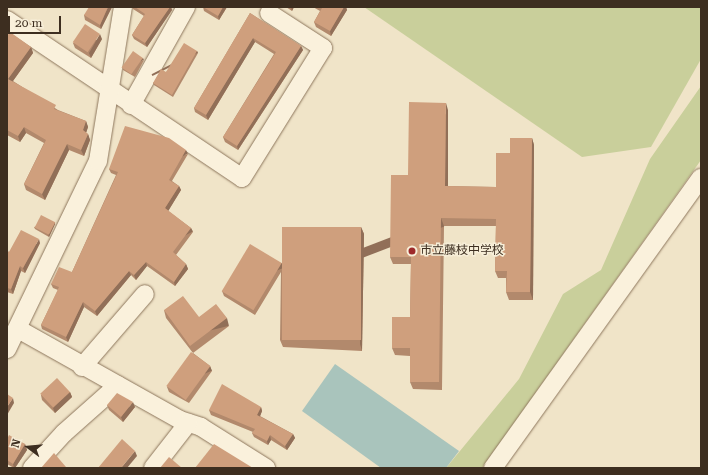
<!DOCTYPE html>
<meta charset="utf-8">
<style>
body{margin:0}
#map{position:relative;width:708px;height:475px;overflow:hidden;background:#f0e4c8;font-family:"Roboto Serif","Noto Sans JP",serif}
div>[style]{position:absolute}
.green>*{inset:0;background:#c9cf9b}
.water>*{inset:0;background:#a9c4bc}
.roads{filter:drop-shadow(0 0 1px #8d765c) drop-shadow(0 0 1px #8d765c)}
.minor>*{height:18px;margin:-9px;padding:0 9px;transform-origin:9px;border-radius:9px;background:#faf1dc}
.wall>*{inset:0;background:#b2896c}
.shaded-wall>*{inset:0;background:#916f58;transform-origin:0 0}
.building>*{inset:0;background:#cf9f7d;transform-origin:0 0}
.dots>*{width:11px;height:11px;translate:-50% -50%;box-sizing:border-box;border:2px solid #f7eed8;border-radius:50%}
span{translate:-50% -50%;white-space:nowrap;text-align:center;line-height:1.15;-webkit-text-stroke:3px #f7eed8;paint-order:stroke}
.poi-label{font-size:12px;color:#3d2e20}
.left{translate:0 -50%;text-align:left}
.frame{position:absolute;inset:0;border:8px solid #3d2e20;pointer-events:none}
.north{position:absolute;left:8px;top:427px;width:40px;height:40px;-webkit-text-stroke:3px #f7eed8;paint-order:stroke;rotate:286deg;font-size:11px;font-weight:700;line-height:16px;text-align:center;color:#3d2e20}
.north::after{content:'';display:block;margin:auto;width:14px;height:18px;background:#3d2e20;clip-path:polygon(50% 0,100% 100%,50% 72%,0 100%)}
.scale{position:absolute;left:8px;top:16px;width:53px;height:18px;box-sizing:border-box;border:2px solid #3d2e20;border-top:0;padding-left:5px;font-size:12px;line-height:14px;white-space:nowrap;color:#3d2e20;-webkit-text-stroke:3px #f7eed8;paint-order:stroke}
</style>
<div id="map">
<div class="green">
<i style="clip-path:polygon(364px 7px,701px 7px,701px 59px,651px 147px,582px 157px)"></i>
<i style="clip-path:polygon(701px 86px,701px 160px,482px 468px,446px 468px,519px 379px,563px 294px,601px 270px,650px 159px)"></i>
</div>
<div class="water">
<i style="clip-path:polygon(335px 364px,459px 451px,446px 468px,381px 468px,302px 411px)"></i>
</div>
<div class="roads">
<div class="minor">
<i style="left:7px;top:20px;width:283px;rotate:33.9deg"></i>
<i style="left:242px;top:178px;width:153px;rotate:-58.1deg"></i>
<i style="left:323px;top:48px;width:64px;rotate:-147.1deg"></i>
<i style="left:131px;top:105px;width:112px;rotate:-60.7deg"></i>
<i style="left:18px;top:329px;width:186px;rotate:29.3deg"></i>
<i style="left:180px;top:420px;width:22px;rotate:18deg"></i>
<i style="left:201px;top:427px;width:77px;rotate:32.2deg"></i>
<i style="left:7px;top:349px;width:209px;rotate:-64.2deg"></i>
<i style="left:98px;top:161px;width:156px;rotate:-80.8deg"></i>
<i style="left:82px;top:367px;width:96px;rotate:-49.2deg"></i>
<i style="left:32px;top:468px;width:47px;rotate:-47.6deg"></i>
<i style="left:64px;top:433px;width:72px;rotate:-41.6deg"></i>
<i style="left:153px;top:468px;width:57px;rotate:-52.1deg"></i>
<i style="left:493px;top:468px;width:357px;rotate:-54.4deg"></i>
</div>
</div>
<div class="wall">
<i style="clip-path:polygon(112px 7px,101px 29px,85px 20px,84px 15px)"></i>
<i style="clip-path:polygon(132px 7px,171px 7px,172px 10px,147px 47px,134px 39px,132px 35px,144px 16px,133px 9px)"></i>
<i style="clip-path:polygon(203px 7px,227px 7px,219px 20px,204px 11px)"></i>
<i style="clip-path:polygon(286px 7px,294px 7px,292px 11px)"></i>
<i style="clip-path:polygon(313px 7px,346px 7px,347px 10px,331px 36px,316px 27px,314px 22px,320px 11px)"></i>
<i style="clip-path:polygon(250px 13px,301px 46px,303px 50px,238px 150px,225px 142px,223px 137px,274px 54px,255px 42px,208px 120px,195px 112px,194px 108px)"></i>
<i style="clip-path:polygon(7px 36px,31px 47px,33px 53px,13px 81px,58px 110px,86px 121px,88px 127px,86px 133px,88px 134px,90px 140px,84px 156px,69px 150px,45px 200px,26px 190px,24px 184px,44px 143px,26px 133px,20px 142px,7px 135px)"></i>
<i style="clip-path:polygon(102px 39px,91px 58px,75px 48px,73px 43px)"></i>
<i style="clip-path:polygon(197px 51px,198px 53px,173px 97px,154px 85px,153px 83px,166px 72px)"></i>
<i style="clip-path:polygon(144px 60px,135px 77px,123px 70px,123px 68px)"></i>
<i style="clip-path:polygon(448px 110px,448px 186px,496px 187px,510px 153px,532px 138px,534px 145px,533px 300px,509px 300px,506px 292px,506px 278px,498px 278px,495px 271px,496px 226px,444px 226px,442px 390px,413px 389px,410px 382px,410px 356px,395px 355px,392px 348px,410px 317px,411px 264px,393px 264px,390px 257px,408px 175px)"></i>
<i style="clip-path:polygon(188px 154px,172px 181px,179px 186px,181px 190px,168px 211px,191px 228px,193px 232px,176px 255px,186px 264px,188px 269px,175px 286px,147px 266px,136px 280px,131px 275px,97px 316px,84px 307px,68px 342px,42px 329px,41px 325px,58px 290px,53px 288px,51px 284px,72px 272px,116px 175px,111px 173px,109px 169px)"></i>
<i style="clip-path:polygon(55px 222px,55px 224px,49px 237px,35px 229px,34px 227px)"></i>
<i style="clip-path:polygon(361px 227px,364px 234px,362px 351px,283px 347px,280px 340px,281px 272px,255px 315px,224px 296px,222px 291px,282px 263px)"></i>
<i style="clip-path:polygon(40px 243px,25px 273px,21px 271px,13px 294px,7px 292px,7px 251px,9px 252px)"></i>
<i style="clip-path:polygon(164px 310px,199px 317px,229px 326px,193px 353px,210px 366px,212px 371px,189px 403px,169px 392px,167px 387px,193px 353px,166px 318px)"></i>
<i style="clip-path:polygon(70px 392px,72px 397px,55px 413px,42px 400px,41px 395px)"></i>
<i style="clip-path:polygon(107px 405px,135px 407px,123px 422px,109px 410px)"></i>
<i style="clip-path:polygon(261px 407px,262px 411px,260px 416px,293px 434px,295px 438px,287px 450px,271px 440px,268px 445px,254px 437px,252px 433px,253px 432px,211px 415px,209px 410px)"></i>
<i style="clip-path:polygon(7px 439px,25px 444px,27px 450px,15px 468px,14px 468px,7px 464px)"></i>
</div>
<div class="shaded-wall">
<i style="clip-path:polygon(108px 7px,112px 7px,101px 29px,100px 25px)"></i>
<i style="clip-path:polygon(170px 7px,171px 7px,172px 10px,147px 47px,145px 43px)"></i>
<i style="clip-path:polygon(223px 7px,227px 7px,219px 20px,218px 16px)"></i>
<i style="clip-path:polygon(291px 7px,294px 7px,292px 11px)"></i>
<i style="clip-path:polygon(344px 7px,346px 7px,347px 10px,331px 36px,330px 31px)"></i>
<i style="clip-path:polygon(100px 34px,102px 39px,91px 58px,89px 53px)"></i>
<i style="clip-path:polygon(253px 38px,255px 42px,208px 120px,206px 115px)"></i>
<i style="clip-path:polygon(301px 46px,303px 50px,238px 150px,237px 146px)"></i>
<i style="clip-path:polygon(31px 47px,33px 53px,10px 85px,8px 79px)"></i>
<i style="left:197px;top:51px;width:2px;height:51px;rotate:63deg"></i>
<i style="left:143px;top:58px;width:2px;height:19px;rotate:63deg"></i>
<i style="clip-path:polygon(446px 103px,448px 110px,448px 194px,445px 186px)"></i>
<i style="clip-path:polygon(86px 121px,88px 127px,85px 136px,83px 130px)"></i>
<i style="clip-path:polygon(24px 127px,26px 133px,20px 142px,18px 136px)"></i>
<i style="clip-path:polygon(88px 134px,90px 140px,84px 156px,81px 150px)"></i>
<i style="clip-path:polygon(532px 138px,534px 145px,533px 300px,530px 292px)"></i>
<i style="clip-path:polygon(67px 144px,69px 150px,45px 200px,42px 194px)"></i>
<i style="left:186px;top:150px;width:4px;height:34px;rotate:63deg"></i>
<i style="clip-path:polygon(179px 186px,181px 190px,167px 213px,165px 208px)"></i>
<i style="left:441px;top:218px;width:9px;height:164px;rotate:69deg"></i>
<i style="clip-path:polygon(55px 222px,55px 224px,49px 237px,48px 234px)"></i>
<i style="clip-path:polygon(361px 227px,364px 234px,362px 351px,360px 344px)"></i>
<i style="left:191px;top:228px;width:4px;height:30px;rotate:63deg"></i>
<i style="clip-path:polygon(39px 239px,40px 243px,25px 273px,23px 268px)"></i>
<i style="clip-path:polygon(146px 262px,147px 266px,136px 280px,134px 275px)"></i>
<i style="left:282px;top:263px;width:5px;height:55px;rotate:68deg"></i>
<i style="clip-path:polygon(186px 264px,188px 269px,175px 286px,174px 282px)"></i>
<i style="clip-path:polygon(20px 266px,21px 271px,13px 294px,11px 289px)"></i>
<i style="clip-path:polygon(129px 271px,131px 275px,97px 316px,95px 311px)"></i>
<i style="clip-path:polygon(83px 302px,84px 307px,68px 342px,66px 337px)"></i>
<i style="left:227px;top:318px;width:8px;height:46px;rotate:76deg"></i>
<i style="left:210px;top:366px;width:5px;height:39px;rotate:68deg"></i>
<i style="clip-path:polygon(70px 392px,72px 397px,55px 413px,53px 408px)"></i>
<i style="clip-path:polygon(13px 398px,14px 403px,7px 415px,7px 407px)"></i>
<i style="clip-path:polygon(133px 402px,135px 407px,123px 422px,121px 417px)"></i>
<i style="clip-path:polygon(261px 407px,262px 411px,259px 419px,257px 415px)"></i>
<i style="clip-path:polygon(293px 434px,295px 438px,287px 450px,285px 446px)"></i>
<i style="clip-path:polygon(270px 435px,271px 440px,268px 445px,267px 441px)"></i>
<i style="clip-path:polygon(25px 444px,27px 450px,15px 468px,14px 468px,13px 464px)"></i>
<i style="clip-path:polygon(135px 451px,137px 456px,127px 468px,121px 468px)"></i>
</div>
<div class="building">
<i style="clip-path:polygon(89px 7px,108px 7px,100px 25px,84px 15px)"></i>
<i style="clip-path:polygon(135px 7px,170px 7px,145px 43px,132px 35px,145px 14px)"></i>
<i style="clip-path:polygon(203px 7px,223px 7px,218px 16px)"></i>
<i style="clip-path:polygon(320px 7px,344px 7px,330px 31px,314px 22px,322px 8px)"></i>
<i style="clip-path:polygon(250px 13px,301px 46px,237px 146px,223px 137px,276px 52px,253px 38px,206px 115px,194px 108px)"></i>
<i style="left:85px;top:24px;width:18px;height:22px;rotate:34deg"></i>
<i style="clip-path:polygon(10px 32px,31px 47px,8px 79px,56px 105px,54px 109px,86px 121px,83px 130px,88px 134px,81px 150px,67px 144px,42px 194px,24px 184px,46px 140px,24px 127px,18px 136px,7px 130px,7px 36px)"></i>
<i style="clip-path:polygon(184px 43px,197px 51px,172px 95px,153px 83px,161px 69px,166px 72px)"></i>
<i style="left:133px;top:51px;width:12px;height:20px;rotate:35deg"></i>
<i style="clip-path:polygon(409px 102px,446px 103px,445px 186px,496px 187px,496px 153px,510px 153px,510px 138px,532px 138px,530px 292px,506px 292px,507px 271px,495px 271px,496px 219px,441px 218px,439px 382px,410px 382px,410px 348px,392px 348px,392px 317px,410px 317px,411px 257px,390px 257px,391px 175px,408px 175px)"></i>
<i style="clip-path:polygon(125px 126px,169px 138px,186px 150px,169px 180px,179px 186px,165px 208px,191px 228px,173px 252px,186px 264px,174px 282px,146px 262px,134px 275px,129px 271px,95px 311px,83px 302px,66px 337px,41px 325px,59px 287px,51px 284px,59px 267px,72px 272px,118px 172px,109px 169px)"></i>
<i style="left:41px;top:215px;width:16px;height:14px;rotate:27deg"></i>
<i style="left:282px;top:227px;width:79px;height:113px"></i>
<i style="clip-path:polygon(21px 230px,39px 239px,23px 268px,20px 266px,11px 289px,7px 288px,7px 251px,9px 252px)"></i>
<i style="left:250px;top:244px;width:37px;height:55px;rotate:31deg"></i>
<i style="clip-path:polygon(183px 296px,199px 317px,216px 304px,227px 318px,190px 346px,164px 310px)"></i>
<i style="left:191px;top:352px;width:24px;height:42px;rotate:36deg"></i>
<i style="left:57px;top:378px;width:19px;height:23px;rotate:47deg"></i>
<i style="clip-path:polygon(222px 384px,261px 407px,257px 415px,293px 434px,285px 446px,270px 435px,267px 441px,252px 433px,255px 429px,209px 410px)"></i>
<i style="clip-path:polygon(117px 393px,133px 402px,121px 417px,107px 405px)"></i>
<i style="clip-path:polygon(7px 394px,13px 398px,7px 407px)"></i>
<i style="clip-path:polygon(9px 435px,25px 444px,13px 464px,7px 460px,7px 439px)"></i>
<i style="clip-path:polygon(122px 439px,135px 451px,121px 468px,98px 468px)"></i>
<i style="clip-path:polygon(214px 444px,253px 468px,195px 468px)"></i>
<i style="clip-path:polygon(54px 453px,66px 467px,65px 468px,41px 468px)"></i>
<i style="clip-path:polygon(169px 457px,182px 468px,160px 468px)"></i>
</div>
<div class="dots">
<i style="left:412px;top:251px;background:#9e2a2b"></i>
</div>
<div class="poi-label">
<span class="left" style="left:420px;top:251px">市立藤枝中学校</span>
</div>
<div class="frame"></div>
<div class="north">N</div>
<div class="scale">20 m</div>
</div>
